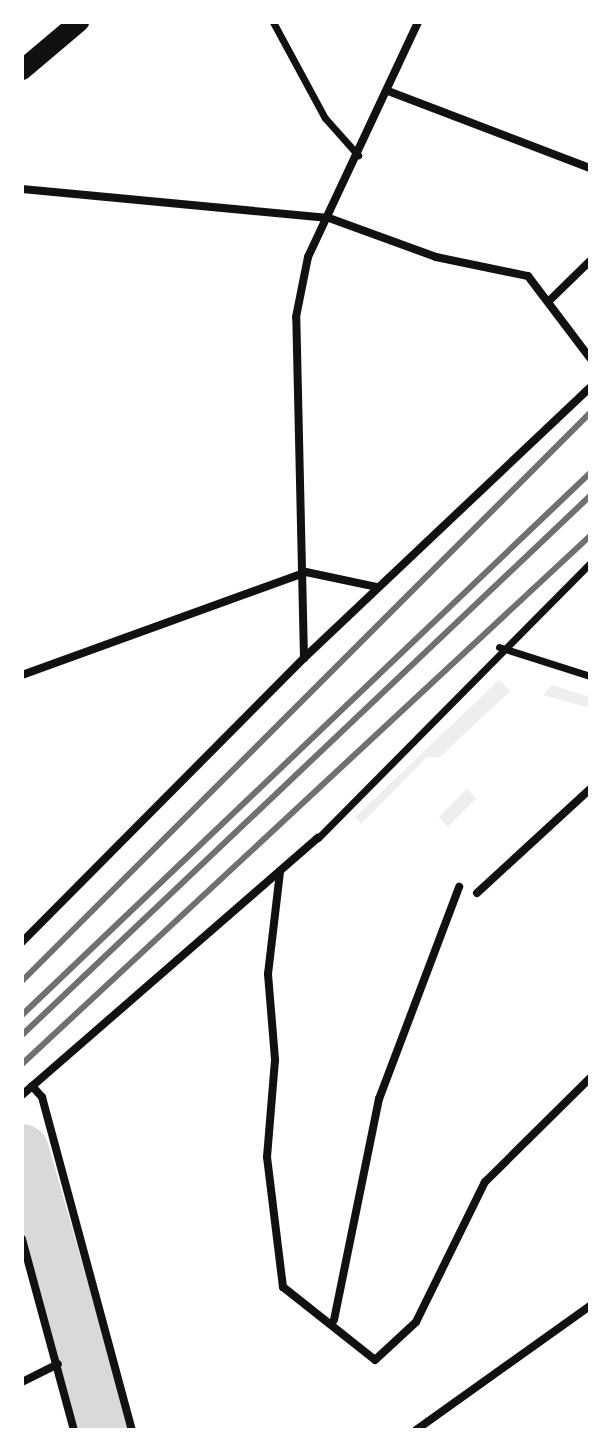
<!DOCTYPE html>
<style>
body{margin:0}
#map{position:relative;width:612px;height:1452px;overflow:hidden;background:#fff;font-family:"Varela Round",sans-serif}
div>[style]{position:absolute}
.green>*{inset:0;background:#eee;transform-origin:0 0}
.river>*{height:54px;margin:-27px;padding:0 27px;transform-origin:27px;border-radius:27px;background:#d9d9d9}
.pedestrian>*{height:7px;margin:-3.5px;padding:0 3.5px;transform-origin:3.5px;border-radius:3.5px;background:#111}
.minor>*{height:8px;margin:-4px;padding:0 4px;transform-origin:4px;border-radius:4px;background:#111}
.primary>*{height:20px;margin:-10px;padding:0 10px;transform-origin:10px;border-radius:10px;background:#111}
.rail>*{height:6px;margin:-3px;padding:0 3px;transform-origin:3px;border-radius:3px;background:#707070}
span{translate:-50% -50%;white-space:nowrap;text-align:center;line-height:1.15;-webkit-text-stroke:6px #fff;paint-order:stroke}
.frame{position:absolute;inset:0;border:24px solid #fff;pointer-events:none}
</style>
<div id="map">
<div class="green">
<i style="clip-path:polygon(499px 680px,510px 691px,440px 757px,427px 757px,361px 824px,355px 817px)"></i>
<i style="clip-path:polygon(552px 685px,590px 697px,590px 708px,543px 695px)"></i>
<i style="left:467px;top:789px;width:13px;height:40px;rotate:45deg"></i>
</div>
<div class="river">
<i style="left:22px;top:1151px;width:290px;rotate:74deg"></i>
</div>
<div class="pedestrian">
<i style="left:273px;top:22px;width:109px;rotate:61.6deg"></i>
<i style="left:325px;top:118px;width:50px;rotate:48.3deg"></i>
<i style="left:499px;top:647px;width:96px;rotate:17.7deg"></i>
<i style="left:318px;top:838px;width:387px;rotate:-45.3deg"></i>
</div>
<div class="minor">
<i style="left:388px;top:91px;width:216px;rotate:20.9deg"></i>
<i style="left:22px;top:189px;width:308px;rotate:5.4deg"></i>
<i style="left:329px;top:218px;width:114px;rotate:20deg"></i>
<i style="left:436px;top:257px;width:94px;rotate:11.7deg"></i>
<i style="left:528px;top:276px;width:103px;rotate:52.9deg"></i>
<i style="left:550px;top:300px;width:56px;rotate:-44.3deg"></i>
<i style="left:304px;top:658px;width:341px;rotate:-91.3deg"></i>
<i style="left:296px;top:317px;width:61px;rotate:-78.7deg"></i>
<i style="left:308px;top:257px;width:259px;rotate:-64.9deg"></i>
<i style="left:22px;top:675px;width:302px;rotate:-19.9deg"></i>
<i style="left:306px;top:572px;width:73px;rotate:11.9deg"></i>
<i style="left:280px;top:872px;width:103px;rotate:96.7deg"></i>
<i style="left:268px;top:974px;width:86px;rotate:85.3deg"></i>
<i style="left:275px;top:1060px;width:97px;rotate:94.7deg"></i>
<i style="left:267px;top:1157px;width:131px;rotate:83deg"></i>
<i style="left:283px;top:1287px;width:117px;rotate:38.4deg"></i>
<i style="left:375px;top:1360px;width:56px;rotate:-42.8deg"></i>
<i style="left:416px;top:1322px;width:156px;rotate:-63.8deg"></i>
<i style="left:485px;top:1182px;width:148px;rotate:-44.7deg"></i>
<i style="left:477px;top:893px;width:154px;rotate:-42.6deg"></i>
<i style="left:22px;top:942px;width:400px;rotate:-45.2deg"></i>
<i style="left:304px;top:658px;width:393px;rotate:-43.4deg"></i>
<i style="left:32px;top:1086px;width:15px;rotate:48deg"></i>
<i style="left:42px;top:1097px;width:345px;rotate:74.9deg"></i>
<i style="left:22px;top:1095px;width:392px;rotate:-41deg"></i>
<i style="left:22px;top:1239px;width:198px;rotate:74.8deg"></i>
<i style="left:334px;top:1320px;width:226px;rotate:-78.5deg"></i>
<i style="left:379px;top:1099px;width:227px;rotate:-69.3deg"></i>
<i style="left:22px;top:1382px;width:40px;rotate:-26.6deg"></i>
<i style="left:416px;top:1430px;width:214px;rotate:-35.5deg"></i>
</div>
<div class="primary">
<i style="left:22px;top:70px;width:75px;rotate:-40.1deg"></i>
</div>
<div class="rail">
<i style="left:22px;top:981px;width:803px;rotate:-45deg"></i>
<i style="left:22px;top:1015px;width:785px;rotate:-43.66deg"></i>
<i style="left:22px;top:1035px;width:783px;rotate:-43.5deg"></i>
<i style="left:22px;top:1064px;width:776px;rotate:-42.91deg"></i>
</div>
<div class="frame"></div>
</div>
